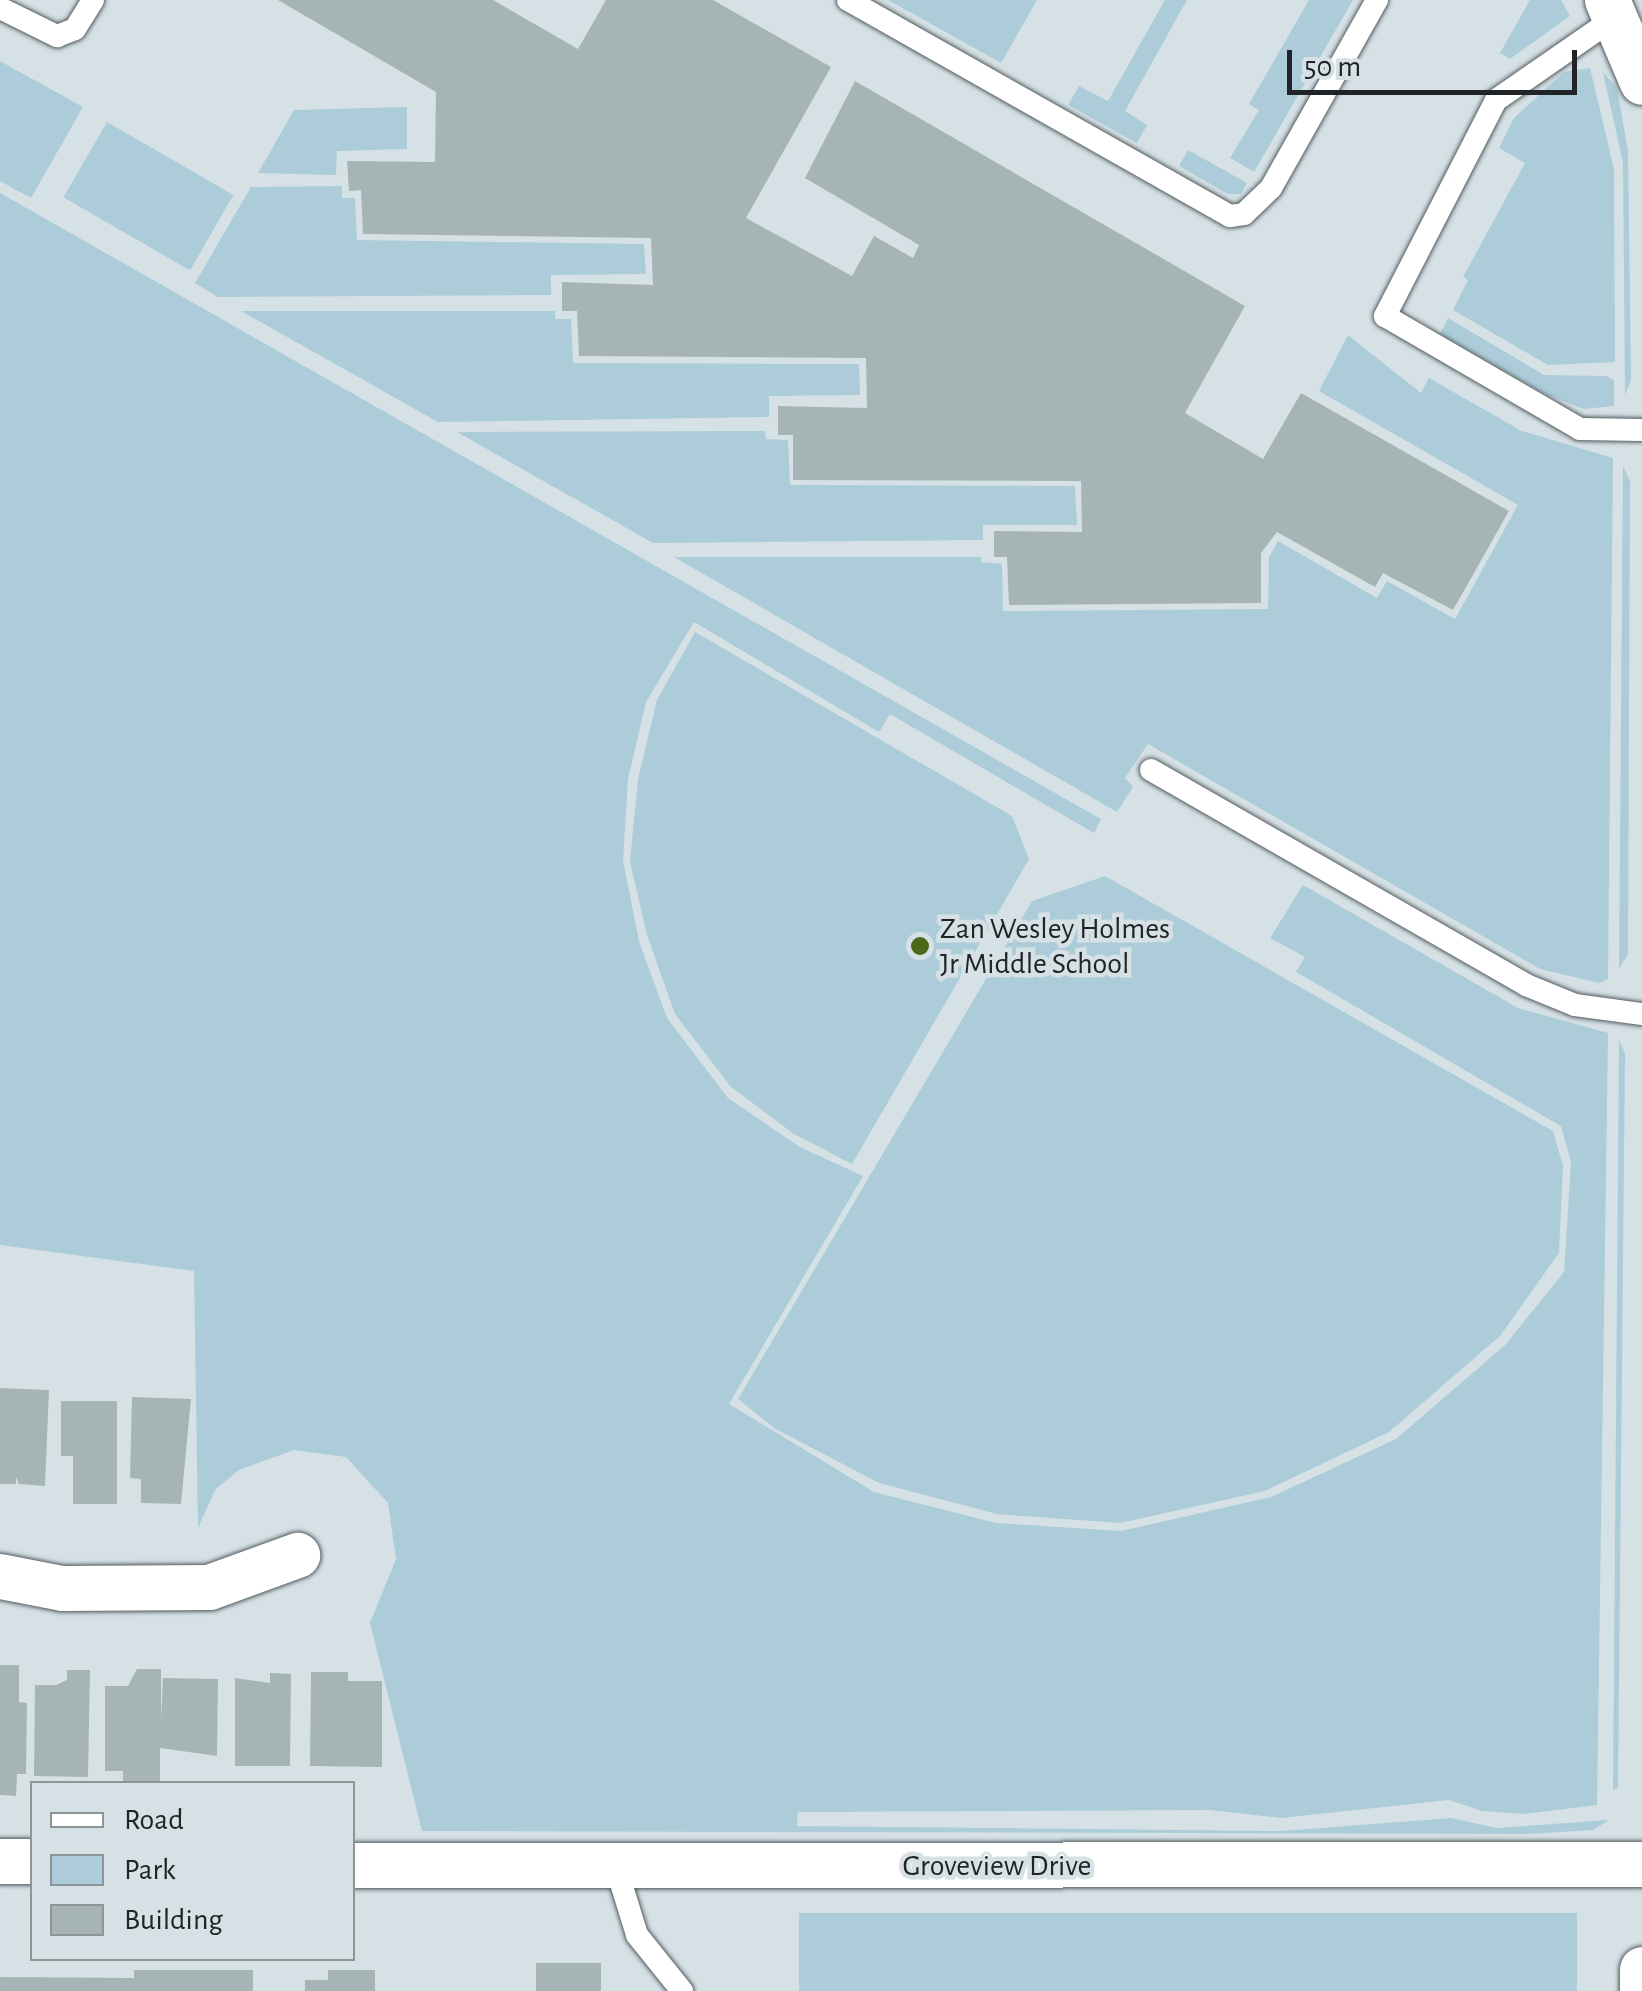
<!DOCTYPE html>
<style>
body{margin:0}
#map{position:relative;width:1642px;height:1991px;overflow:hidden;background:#d6e1e6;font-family:"Alegreya Sans",sans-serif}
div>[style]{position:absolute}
.green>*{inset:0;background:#acccd9;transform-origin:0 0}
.building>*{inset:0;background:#a7b4b5;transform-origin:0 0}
.roads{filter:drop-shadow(0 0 2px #525c60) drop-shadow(0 0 2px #525c60)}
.lane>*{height:22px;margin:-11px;padding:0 11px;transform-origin:11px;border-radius:11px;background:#fff}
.street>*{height:45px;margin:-22.5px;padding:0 22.5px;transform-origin:22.5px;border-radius:22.5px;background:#fff}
.dots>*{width:28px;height:28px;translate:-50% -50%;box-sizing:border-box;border:5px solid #d6e1e6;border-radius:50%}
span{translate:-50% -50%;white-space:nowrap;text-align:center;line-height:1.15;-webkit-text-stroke:9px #d6e1e6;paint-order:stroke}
.poi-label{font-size:30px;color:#202426}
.left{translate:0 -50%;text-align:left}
.street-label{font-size:30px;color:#202426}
.legend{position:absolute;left:30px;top:1781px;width:325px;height:180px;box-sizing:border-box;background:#d6e1e6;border:2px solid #8d9599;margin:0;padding:12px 18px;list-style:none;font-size:30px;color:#202426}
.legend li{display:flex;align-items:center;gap:20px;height:50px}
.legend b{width:50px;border:2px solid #8d9599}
.scale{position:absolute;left:1287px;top:50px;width:290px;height:45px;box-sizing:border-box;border:5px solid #202426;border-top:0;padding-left:12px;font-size:30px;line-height:35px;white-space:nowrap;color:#202426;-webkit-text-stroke:8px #d6e1e6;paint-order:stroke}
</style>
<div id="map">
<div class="green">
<i style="clip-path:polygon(888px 0,1037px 0,1001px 63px)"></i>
<i style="clip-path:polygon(1165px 0,1187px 0,1125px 111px,1147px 125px,1137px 143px,1068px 105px,1079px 86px,1108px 101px)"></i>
<i style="clip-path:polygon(1309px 0,1353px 0,1254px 172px,1230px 158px,1259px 110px,1249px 104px)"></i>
<i style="clip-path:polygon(1530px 0,1561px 0,1570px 16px,1510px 59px,1500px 53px)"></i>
<i style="clip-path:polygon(0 61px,83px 107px,31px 198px,0 181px)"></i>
<i style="clip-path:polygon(1590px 68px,1614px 169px,1615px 362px,1548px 365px,1453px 310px,1468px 280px,1463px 277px,1525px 163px,1499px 148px,1514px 118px,1564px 72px)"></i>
<i style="clip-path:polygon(1603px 72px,1617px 88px,1628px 151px,1631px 380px,1625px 395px,1623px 163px)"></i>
<i style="clip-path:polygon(407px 107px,407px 149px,337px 151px,336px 175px,258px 173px,294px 110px)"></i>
<i style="left:107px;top:122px;width:146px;height:87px;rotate:30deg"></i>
<i style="clip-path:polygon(1188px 150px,1247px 183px,1241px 194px,1228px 194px,1179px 166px)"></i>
<i style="clip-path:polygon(342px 186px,342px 198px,355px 198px,357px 240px,644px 244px,646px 274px,551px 275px,551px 295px,218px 297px,195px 283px,251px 187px)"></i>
<i style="clip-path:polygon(0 193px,1101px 819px,1094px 833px,890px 714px,879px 732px,694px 622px,646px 702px,628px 779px,623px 860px,639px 941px,667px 1018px,728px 1098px,800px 1147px,863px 1176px,729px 1404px,874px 1492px,996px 1523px,1121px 1531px,1271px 1497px,1396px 1439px,1505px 1345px,1564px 1272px,1571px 1162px,1561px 1126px,1296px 972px,1305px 957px,1270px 938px,1303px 885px,1518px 1008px,1608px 1033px,1597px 1805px,1524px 1814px,1482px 1811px,1449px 1800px,1281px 1818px,1209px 1810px,798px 1812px,797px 1826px,1282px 1831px,1451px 1818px,1497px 1828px,1609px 1820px,1593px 1830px,1527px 1834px,422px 1831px,370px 1623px,396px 1559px,388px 1503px,346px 1457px,294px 1450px,239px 1470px,215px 1490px,198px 1528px,194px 1271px,0 1245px)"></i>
<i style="clip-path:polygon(241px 311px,555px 311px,555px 319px,571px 319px,573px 363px,859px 364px,860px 395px,769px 396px,769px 417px,438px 422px)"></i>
<i style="clip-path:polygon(1448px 318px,1544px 375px,1606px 376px,1614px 380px,1614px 406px,1584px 409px,1547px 395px,1440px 334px)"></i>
<i style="clip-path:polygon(1348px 335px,1421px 393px,1429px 378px,1522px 431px,1613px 458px,1608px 979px,1599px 983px,1540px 969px,1148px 744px,1125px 778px,1133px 787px,1117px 812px,674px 557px,981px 557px,981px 562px,1002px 564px,1003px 611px,1268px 609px,1269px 557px,1278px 541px,1377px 598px,1387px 581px,1455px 619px,1518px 505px,1319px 391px)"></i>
<i style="clip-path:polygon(765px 431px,766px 439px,788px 440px,790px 485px,1075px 486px,1077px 525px,983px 525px,983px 540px,653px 543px,457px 432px)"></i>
<i style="clip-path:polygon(1623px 466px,1630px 481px,1628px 954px,1619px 969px)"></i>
<i style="clip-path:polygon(695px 632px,1012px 816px,1029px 859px,852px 1164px,794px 1134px,731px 1087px,675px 1014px,647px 935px,630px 862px,638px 779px,657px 700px)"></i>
<i style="clip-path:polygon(1105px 876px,1553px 1131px,1563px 1166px,1559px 1253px,1500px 1336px,1389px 1432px,1265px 1491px,1120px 1523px,997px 1514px,879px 1483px,774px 1428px,738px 1399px,1032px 901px)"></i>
<i style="clip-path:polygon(1619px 1040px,1625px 1054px,1618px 1788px,1613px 1790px)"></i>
<i style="left:799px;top:1913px;width:778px;height:90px"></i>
</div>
<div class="building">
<i style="clip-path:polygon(278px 0,493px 0,578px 49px,606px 0,713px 0,831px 67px,746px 218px,852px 276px,874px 236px,913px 258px,919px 245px,805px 178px,855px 81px,1245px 306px,1185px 413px,1263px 459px,1301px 393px,1509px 511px,1453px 610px,1383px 573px,1375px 587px,1277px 532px,1261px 553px,1261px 603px,1009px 605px,1007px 557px,994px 557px,994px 531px,1082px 532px,1081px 481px,793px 480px,793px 435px,778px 435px,778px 406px,867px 408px,866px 358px,579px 356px,577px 311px,562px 311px,562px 282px,653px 285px,651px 238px,363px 234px,361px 190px,349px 191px,347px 161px,435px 162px,436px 92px)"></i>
<i style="clip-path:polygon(0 1388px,49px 1390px,45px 1486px,19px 1484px,16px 1477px,16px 1484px,0 1484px)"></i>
<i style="clip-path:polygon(132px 1397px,191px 1399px,181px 1504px,141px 1503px,141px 1479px,130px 1478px)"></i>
<i style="clip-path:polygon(61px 1401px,117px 1401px,117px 1504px,73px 1504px,73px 1456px,61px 1456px)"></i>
<i style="clip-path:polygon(0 1665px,19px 1665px,19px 1702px,27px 1703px,26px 1774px,17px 1774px,16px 1796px,0 1795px)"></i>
<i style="clip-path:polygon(137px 1669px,161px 1669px,161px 1720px,163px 1678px,218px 1679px,217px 1756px,160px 1748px,160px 1784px,123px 1784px,123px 1771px,105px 1771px,105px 1686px,128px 1686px)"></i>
<i style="clip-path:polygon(67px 1670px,90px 1670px,88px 1777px,34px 1776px,35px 1685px,56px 1685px,67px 1680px)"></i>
<i style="clip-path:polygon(311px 1672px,348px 1672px,348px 1681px,382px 1681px,382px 1767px,310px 1766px)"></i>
<i style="clip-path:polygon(270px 1673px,291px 1674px,290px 1766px,235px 1766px,235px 1678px,270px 1683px)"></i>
<i style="left:601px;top:1963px;width:28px;height:65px;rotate:90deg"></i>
<i style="clip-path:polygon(134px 1970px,253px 1970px,253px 1991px,0 1991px,0 1977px,134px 1978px)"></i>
<i style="clip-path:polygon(328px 1970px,375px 1970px,375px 1991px,305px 1991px,305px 1980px,328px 1980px)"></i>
</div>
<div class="roads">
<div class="lane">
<i style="left:848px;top:0;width:439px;rotate:29.5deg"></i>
<i style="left:1230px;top:216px;width:14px;rotate:-8deg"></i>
<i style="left:1244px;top:214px;width:37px;rotate:-44deg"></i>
<i style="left:1271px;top:188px;width:216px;rotate:-60.6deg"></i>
<i style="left:0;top:8px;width:64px;rotate:26.2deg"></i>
<i style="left:57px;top:36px;width:19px;rotate:-21deg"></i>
<i style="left:75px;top:29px;width:34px;rotate:-58deg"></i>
<i style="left:1616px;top:17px;width:146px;rotate:145.3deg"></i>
<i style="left:1496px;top:100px;width:243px;rotate:117.2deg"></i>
<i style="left:1385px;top:316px;width:225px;rotate:30.1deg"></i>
<i style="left:1580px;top:429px;width:62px;rotate:0.9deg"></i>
<i style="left:1151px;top:770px;width:432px;rotate:29.8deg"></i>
<i style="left:1526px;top:985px;width:53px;rotate:22.2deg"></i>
<i style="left:1575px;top:1005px;width:68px;rotate:7.7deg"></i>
<i style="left:616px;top:1867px;width:71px;rotate:72.8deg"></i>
<i style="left:637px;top:1935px;width:72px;rotate:51.2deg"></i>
</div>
<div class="street">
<i style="left:1607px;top:0;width:89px;rotate:66.9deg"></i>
<i style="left:0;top:1576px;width:63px;rotate:11deg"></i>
<i style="left:62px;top:1588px;width:147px;rotate:-0.4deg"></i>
<i style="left:209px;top:1587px;width:94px;rotate:-20deg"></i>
<i style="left:0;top:1861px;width:32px"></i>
<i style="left:352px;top:1865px;width:1290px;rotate:-0.04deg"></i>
<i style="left:1642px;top:1991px;width:22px;rotate:-90deg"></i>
</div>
</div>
<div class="dots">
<i style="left:920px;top:946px;background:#4d6719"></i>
</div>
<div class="poi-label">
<span class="left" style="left:940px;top:946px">Zan Wesley Holmes<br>Jr Middle School</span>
</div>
<div class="street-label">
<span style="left:997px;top:1866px">Groveview Drive</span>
</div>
<ul class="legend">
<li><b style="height:12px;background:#fff"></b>Road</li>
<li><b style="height:28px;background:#acccd9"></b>Park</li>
<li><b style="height:28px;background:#a7b4b5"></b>Building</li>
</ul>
<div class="scale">50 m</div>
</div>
